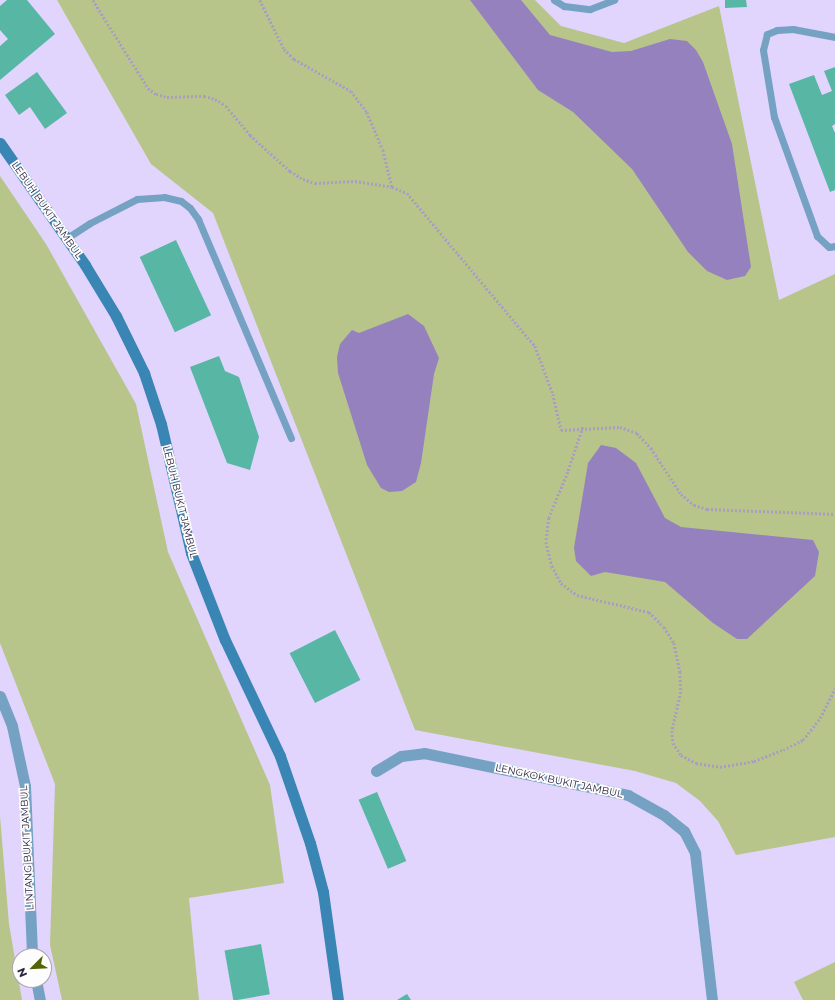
<!DOCTYPE html>
<style>
body{margin:0}
#map{position:relative;width:835px;height:1000px;overflow:hidden;background:#e1d4fd;font-family:Montserrat,sans-serif}
div>[style]{position:absolute}
.green>*{inset:0;background:#b7c58b}
.water>*{inset:0;background:#9581bd}
.building>*{inset:0;background:#57b6a4;transform-origin:0 0}
.path>*{height:2.5px;margin-top:-1.25px;transform-origin:0;background:repeating-linear-gradient(90deg,#a99dc2 0 2px,transparent 0 4px)}
.service>*{height:7px;margin:-3.5px;padding:0 3.5px;transform-origin:3.5px;border-radius:3.5px;background:#75a2c2}
.minor>*{height:11px;margin:-5.5px;padding:0 5.5px;transform-origin:5.5px;border-radius:5.5px;background:#75a2c2}
.secondary>*{height:11px;margin:-5.5px;padding:0 5.5px;transform-origin:5.5px;border-radius:5.5px;background:#3985b3}
span{translate:-50% -50%;white-space:nowrap;text-align:center;line-height:1.15;-webkit-text-stroke:3.5px #fdfdfd;paint-order:stroke}
.street-label{font-size:10px;color:#2d243e}
.north{position:absolute;left:12px;top:948px;width:40px;height:40px;box-sizing:border-box;background:#fdfdfd;border:1px solid #aaa6b1;border-radius:50%;rotate:246deg;font-size:11px;font-weight:700;line-height:16px;text-align:center;color:#2d243e}
.north::after{content:'';display:block;margin:auto;width:14px;height:18px;background:#556307;clip-path:polygon(50% 0,100% 100%,50% 72%,0 100%)}
</style>
<div id="map">
<div class="green">
<i style="clip-path:polygon(57px 0,535px 0,561px 26px,624px 43px,719px 6px,779px 300px,835px 274px,835px 837px,736px 855px,718px 821px,700px 801px,676px 783px,635px 771px,415px 730px,213px 213px,151px 164px)"></i>
<i style="clip-path:polygon(0 176px,46px 244px,136px 404px,168px 552px,270px 785px,284px 883px,189px 898px,199px 1000px,62px 1000px,50px 945px,55px 784px,0 643px)"></i>
<i style="clip-path:polygon(0 816px,9px 924px,22px 1000px,0 1000px)"></i>
<i style="clip-path:polygon(835px 962px,835px 1000px,803px 1000px,794px 982px)"></i>
</div>
<div class="water">
<i style="clip-path:polygon(470px 0,521px 0,550px 35px,612px 52px,631px 51px,670px 39px,687px 41px,696px 50px,703px 62px,732px 144px,751px 267px,745px 276px,727px 280px,707px 271px,688px 252px,632px 169px,573px 112px,538px 90px)"></i>
<i style="clip-path:polygon(408px 314px,424px 326px,439px 358px,434px 374px,421px 463px,416px 482px,402px 491px,389px 492px,381px 488px,367px 465px,338px 373px,337px 357px,340px 344px,352px 330px,359px 333px)"></i>
<i style="clip-path:polygon(601px 445px,616px 448px,636px 463px,665px 518px,681px 527px,813px 540px,819px 552px,815px 576px,747px 639px,737px 639px,713px 623px,665px 582px,605px 572px,591px 576px,576px 561px,574px 548px,588px 463px)"></i>
</div>
<div class="building">
<i style="clip-path:polygon(7px 0,27px 0,55px 34px,0 80px,0 46px,8px 39px,0 30px,0 6px)"></i>
<i style="clip-path:polygon(725px 0,746px 0,747px 7px,725px 8px)"></i>
<i style="clip-path:polygon(835px 67px,835px 124px,832px 126px,835px 133px,835px 190px,830px 192px,789px 84px,814px 75px,822px 95px,832px 91px,824px 71px)"></i>
<i style="clip-path:polygon(37px 72px,67px 113px,45px 129px,30px 107px,19px 115px,5px 95px)"></i>
<i style="left:176px;top:240px;width:83px;height:40px;rotate:65deg"></i>
<i style="clip-path:polygon(219px 356px,225px 371px,239px 377px,259px 437px,250px 470px,227px 463px,190px 367px)"></i>
<i style="left:335px;top:630px;width:56px;height:51px;rotate:63deg"></i>
<i style="left:377px;top:792px;width:75px;height:20px;rotate:67deg"></i>
<i style="left:261px;top:944px;width:51px;height:37px;rotate:80deg"></i>
<i style="clip-path:polygon(407px 994px,411px 1000px,397px 1000px)"></i>
</div>
<div class="path">
<i style="left:93px;top:0;width:104px;rotate:58deg"></i>
<i style="left:148px;top:88px;width:10px;rotate:37deg"></i>
<i style="left:156px;top:94px;width:11px;rotate:15deg"></i>
<i style="left:167px;top:97px;width:37px;rotate:-2deg"></i>
<i style="left:204px;top:96px;width:11px;rotate:15deg"></i>
<i style="left:215px;top:99px;width:13px;rotate:32deg"></i>
<i style="left:226px;top:106px;width:38px;rotate:50deg"></i>
<i style="left:250px;top:135px;width:54px;rotate:42deg"></i>
<i style="left:290px;top:171px;width:15px;rotate:32deg"></i>
<i style="left:303px;top:179px;width:13px;rotate:18deg"></i>
<i style="left:315px;top:183px;width:40px;rotate:-2.9deg"></i>
<i style="left:355px;top:181px;width:37px;rotate:9deg"></i>
<i style="left:392px;top:187px;width:16px;rotate:22deg"></i>
<i style="left:407px;top:193px;width:199px;rotate:50.1deg"></i>
<i style="left:535px;top:346px;width:51px;rotate:69.4deg"></i>
<i style="left:553px;top:394px;width:37px;rotate:77deg"></i>
<i style="left:561px;top:430px;width:59px;rotate:-2.9deg"></i>
<i style="left:620px;top:427px;width:18px;rotate:19deg"></i>
<i style="left:637px;top:433px;width:21px;rotate:47deg"></i>
<i style="left:651px;top:448px;width:55px;rotate:56.9deg"></i>
<i style="left:681px;top:494px;width:17px;rotate:40deg"></i>
<i style="left:694px;top:505px;width:14px;rotate:17deg"></i>
<i style="left:707px;top:509px;width:128px;rotate:2.2deg"></i>
<i style="left:260px;top:0;width:55px;rotate:63.9deg"></i>
<i style="left:284px;top:49px;width:14px;rotate:45deg"></i>
<i style="left:294px;top:59px;width:65px;rotate:29.3deg"></i>
<i style="left:351px;top:91px;width:26px;rotate:53deg"></i>
<i style="left:367px;top:112px;width:41px;rotate:67.2deg"></i>
<i style="left:383px;top:150px;width:38px;rotate:76deg"></i>
<i style="left:583px;top:427px;width:47px;rotate:108.4deg"></i>
<i style="left:568px;top:472px;width:50px;rotate:112.4deg"></i>
<i style="left:549px;top:518px;width:24px;rotate:97deg"></i>
<i style="left:546px;top:542px;width:25px;rotate:76deg"></i>
<i style="left:552px;top:566px;width:19px;rotate:62deg"></i>
<i style="left:561px;top:583px;width:20px;rotate:37deg"></i>
<i style="left:577px;top:595px;width:74px;rotate:13.3deg"></i>
<i style="left:649px;top:612px;width:21px;rotate:45deg"></i>
<i style="left:664px;top:627px;width:19px;rotate:58deg"></i>
<i style="left:674px;top:643px;width:30px;rotate:78deg"></i>
<i style="left:680px;top:672px;width:20px;rotate:87deg"></i>
<i style="left:681px;top:692px;width:40px;rotate:103deg"></i>
<i style="left:672px;top:731px;width:12px;rotate:85deg"></i>
<i style="left:673px;top:743px;width:14px;rotate:56deg"></i>
<i style="left:681px;top:755px;width:17px;rotate:28deg"></i>
<i style="left:696px;top:763px;width:24px;rotate:9deg"></i>
<i style="left:720px;top:767px;width:35px;rotate:-10deg"></i>
<i style="left:754px;top:761px;width:31px;rotate:-21deg"></i>
<i style="left:783px;top:750px;width:22px;rotate:-27deg"></i>
<i style="left:803px;top:740px;width:28px;rotate:-52deg"></i>
<i style="left:820px;top:718px;width:33px;rotate:-63deg"></i>
</div>
<div class="service">
<i style="left:554px;top:0;width:12px;rotate:31deg"></i>
<i style="left:564px;top:6px;width:26px;rotate:7deg"></i>
<i style="left:590px;top:9px;width:26px;rotate:-21deg"></i>
<i style="left:835px;top:37px;width:43px;rotate:-169.2deg"></i>
<i style="left:793px;top:29px;width:16px;rotate:176deg"></i>
<i style="left:777px;top:30px;width:11px;rotate:158deg"></i>
<i style="left:767px;top:34px;width:16px;rotate:104deg"></i>
<i style="left:763px;top:50px;width:68px;rotate:80.7deg"></i>
<i style="left:774px;top:117px;width:127px;rotate:70.1deg"></i>
<i style="left:817px;top:236px;width:16px;rotate:43deg"></i>
<i style="left:829px;top:247px;width:6px;rotate:-9deg"></i>
<i style="left:67px;top:238px;width:27px;rotate:-33deg"></i>
<i style="left:90px;top:223px;width:53px;rotate:-27.1deg"></i>
<i style="left:137px;top:199px;width:27px;rotate:-4deg"></i>
<i style="left:164px;top:197px;width:17px;rotate:13deg"></i>
<i style="left:181px;top:201px;width:11px;rotate:38deg"></i>
<i style="left:190px;top:208px;width:14px;rotate:54deg"></i>
<i style="left:198px;top:219px;width:238px;rotate:67deg"></i>
</div>
<div class="minor">
<i style="left:0;top:696px;width:32px;rotate:68deg"></i>
<i style="left:12px;top:726px;width:61px;rotate:77.8deg"></i>
<i style="left:25px;top:786px;width:170px;rotate:87.6deg"></i>
<i style="left:376px;top:771px;width:29px;rotate:-31deg"></i>
<i style="left:401px;top:756px;width:23px;rotate:-7deg"></i>
<i style="left:424px;top:753px;width:208px;rotate:11.6deg"></i>
<i style="left:628px;top:795px;width:41px;rotate:29.1deg"></i>
<i style="left:664px;top:815px;width:26px;rotate:39deg"></i>
<i style="left:684px;top:831px;width:25px;rotate:63deg"></i>
<i style="left:695px;top:853px;width:148px;rotate:83.4deg"></i>
<i style="left:36px;top:980px;width:20px;rotate:79deg"></i>
</div>
<div class="secondary">
<i style="left:0;top:143px;width:149px;rotate:55.1deg"></i>
<i style="left:85px;top:265px;width:60px;rotate:58.7deg"></i>
<i style="left:116px;top:316px;width:64px;rotate:63.8deg"></i>
<i style="left:144px;top:373px;width:54px;rotate:71.6deg"></i>
<i style="left:161px;top:424px;width:132px;rotate:76.9deg"></i>
<i style="left:191px;top:553px;width:93px;rotate:68.7deg"></i>
<i style="left:225px;top:640px;width:128px;rotate:64.6deg"></i>
<i style="left:280px;top:756px;width:92px;rotate:71deg"></i>
<i style="left:310px;top:843px;width:51px;rotate:75.1deg"></i>
<i style="left:323px;top:892px;width:109px;rotate:82.1deg"></i>
</div>
<div class="street-label">
<span style="left:47px;top:210px;rotate:55deg">LEBUH BUKIT JAMBUL</span>
<span style="left:180px;top:502px;rotate:76deg">LEBUH BUKIT JAMBUL</span>
<span style="left:559px;top:781px;rotate:12deg">LENGKOK BUKIT JAMBUL</span>
<span style="left:27px;top:848px;rotate:-93deg">LINTANG BUKIT JAMBUL</span>
</div>
<div class="north">N</div>
</div>
